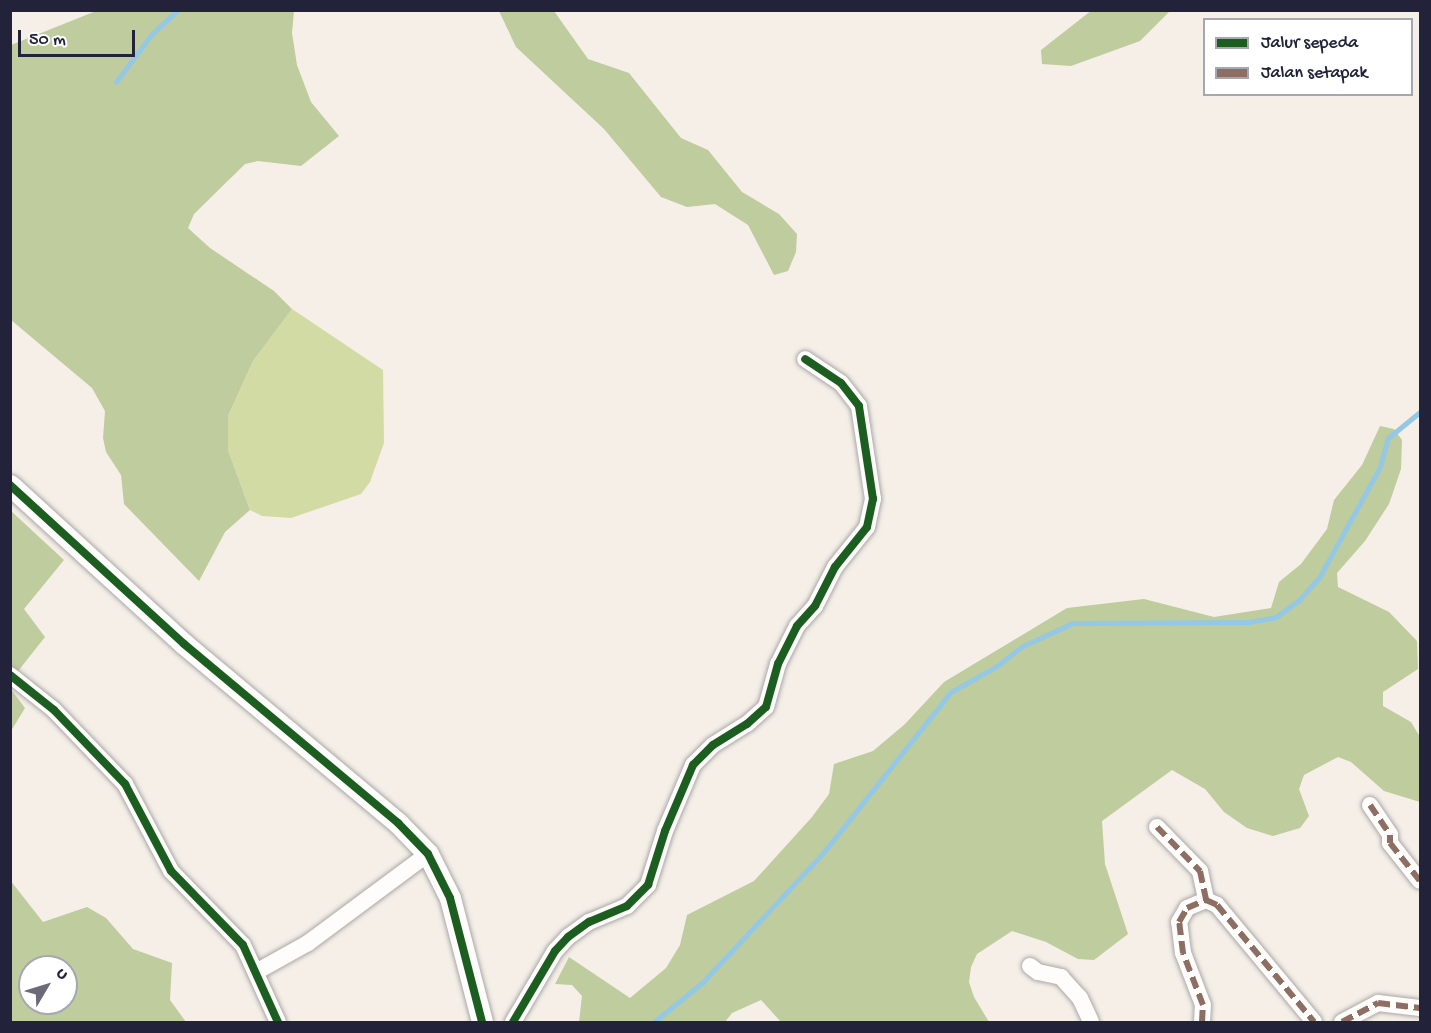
<!DOCTYPE html>
<style>
body{margin:0}
#map{position:relative;width:1431px;height:1033px;overflow:hidden;background:#f5efe8;font-family:"Gochi Hand",sans-serif}
div>[style]{position:absolute}
.green>*{inset:0;background:#d3dba5}
.forest>*{inset:0;background:#becc9e}
.stream>*{height:4.5px;margin:-2.25px;padding:0 2.25px;transform-origin:2.25px;border-radius:2.25px;background:#94c8e5}
.roads{filter:drop-shadow(0 0 2px #aba8a7) drop-shadow(0 0 2px #aba8a7)}
.minor>*{height:16px;margin:-8px;padding:0 8px;transform-origin:8px;border-radius:8px;background:#fefdfc}
.tertiary>*{height:21px;margin:-10.5px;padding:0 10.5px;transform-origin:10.5px;border-radius:10.5px;background:#fefdfc}
.quiet>*{height:6px;margin-top:-3px;transform-origin:0;background:repeating-linear-gradient(90deg,#8d6e63 0 12px,transparent 0 18px)}
.cycleway>*{height:8px;margin:-4px;padding:0 4px;transform-origin:4px;border-radius:4px;background:#1b5e20}
span{translate:-50% -50%;white-space:nowrap;text-align:center;line-height:1.15;-webkit-text-stroke:4.5px #fff;paint-order:stroke}
.frame{position:absolute;inset:0;border:12px solid #22223b;pointer-events:none}
.legend{position:absolute;left:1203px;top:18px;width:210px;height:78px;box-sizing:border-box;background:#fff;border:2px solid #a7a7b1;margin:0;padding:8px 10px;list-style:none;font-size:18px;color:#22223b}
.legend li{display:flex;align-items:center;gap:12px;height:30px}
.legend b{width:30px;border:2px solid #a7a7b1}
.north{position:absolute;left:18px;top:955px;width:60px;height:60px;box-sizing:border-box;background:#fff;border:2px solid #a7a7b1;border-radius:50%;rotate:52deg;font-size:16px;font-weight:700;line-height:24px;text-align:center;color:#22223b}
.north::after{content:'';display:block;margin:auto;width:21px;height:27px;background:#6c6a78;clip-path:polygon(50% 0,100% 100%,50% 72%,0 100%)}
.scale{position:absolute;left:18px;top:30px;width:117px;height:27px;box-sizing:border-box;border:3px solid #22223b;border-top:0;padding-left:8px;font-size:18px;line-height:21px;white-space:nowrap;color:#22223b;-webkit-text-stroke:4px #fff;paint-order:stroke}
</style>
<div id="map">
<div class="green">
<i style="clip-path:polygon(292px 309px,383px 370px,384px 443px,370px 482px,361px 494px,291px 518px,262px 516px,250px 510px,228px 450px,228px 416px,253px 361px)"></i>
</div>
<div class="forest">
<i style="clip-path:polygon(1092px 10px,1170px 10px,1170px 11px,1140px 41px,1071px 66px,1042px 64px,1041px 50px)"></i>
<i style="clip-path:polygon(96px 11px,294px 11px,292px 33px,297px 65px,311px 102px,339px 136px,301px 166px,258px 161px,245px 164px,194px 214px,188px 228px,210px 248px,274px 291px,292px 309px,253px 361px,228px 416px,228px 450px,250px 510px,225px 532px,199px 581px,124px 504px,121px 475px,106px 452px,103px 438px,105px 411px,92px 388px,11px 320px,11px 45px)"></i>
<i style="clip-path:polygon(499px 11px,554px 11px,588px 59px,629px 73px,681px 138px,708px 150px,742px 192px,779px 214px,797px 234px,796px 252px,788px 271px,774px 275px,748px 225px,715px 204px,687px 207px,661px 197px,604px 129px,516px 47px)"></i>
<i style="clip-path:polygon(1380px 426px,1394px 429px,1402px 440px,1401px 469px,1389px 504px,1365px 541px,1337px 573px,1338px 587px,1389px 612px,1417px 641px,1418px 669px,1383px 692px,1383px 706px,1411px 722px,1420px 737px,1420px 802px,1384px 791px,1351px 762px,1338px 757px,1304px 775px,1299px 789px,1309px 816px,1300px 828px,1273px 836px,1247px 828px,1224px 812px,1205px 789px,1172px 770px,1102px 821px,1105px 864px,1128px 934px,1094px 960px,1078px 959px,1046px 942px,1012px 931px,977px 954px,971px 967px,969px 982px,974px 997px,989px 1022px,781px 1022px,761px 1000px,732px 1013px,725px 1022px,579px 1022px,582px 996px,572px 985px,555px 984px,569px 957px,630px 998px,666px 968px,680px 945px,687px 915px,754px 881px,812px 817px,829px 794px,834px 764px,873px 751px,905px 724px,944px 682px,1067px 608px,1144px 599px,1214px 617px,1271px 608px,1279px 582px,1301px 564px,1327px 529px,1334px 500px,1362px 465px)"></i>
<i style="clip-path:polygon(10px 510px,64px 560px,24px 609px,45px 637px,11px 680px)"></i>
<i style="clip-path:polygon(10px 688px,25px 708px,11px 731px,10px 731px)"></i>
<i style="clip-path:polygon(evenodd,10px 880px,43px 922px,87px 907px,106px 918px,133px 949px,172px 963px,170px 1000px,186px 1022px,11px 1022px,10px 880px,30px 967px,66px 967px,66px 1003px,30px 1003px,30px 967px)"></i>
</div>
<div class="stream">
<i style="left:116px;top:82px;width:59px;rotate:-53.3deg"></i>
<i style="left:151px;top:35px;width:37px;rotate:-43deg"></i>
<i style="left:654px;top:1022px;width:62px;rotate:-39.1deg"></i>
<i style="left:702px;top:983px;width:179px;rotate:-47deg"></i>
<i style="left:824px;top:852px;width:204px;rotate:-51.6deg"></i>
<i style="left:951px;top:692px;width:53px;rotate:-29.5deg"></i>
<i style="left:997px;top:666px;width:31px;rotate:-38deg"></i>
<i style="left:1021px;top:647px;width:57px;rotate:-24.8deg"></i>
<i style="left:1073px;top:623px;width:176px;rotate:-0.3deg"></i>
<i style="left:1249px;top:622px;width:27px;rotate:-10deg"></i>
<i style="left:1276px;top:617px;width:29px;rotate:-36deg"></i>
<i style="left:1299px;top:600px;width:30px;rotate:-48deg"></i>
<i style="left:1319px;top:578px;width:127px;rotate:-61.2deg"></i>
<i style="left:1380px;top:467px;width:30px;rotate:-75deg"></i>
<i style="left:1388px;top:438px;width:41px;rotate:-39.1deg"></i>
</div>
<div class="roads">
<div class="minor">
<i style="left:10px;top:675px;width:56px;rotate:38.5deg"></i>
<i style="left:54px;top:710px;width:103px;rotate:46.2deg"></i>
<i style="left:125px;top:784px;width:98px;rotate:62.1deg"></i>
<i style="left:171px;top:871px;width:103px;rotate:45.8deg"></i>
<i style="left:243px;top:945px;width:85px;rotate:65.6deg"></i>
<i style="left:1370px;top:805px;width:36px;rotate:56deg"></i>
<i style="left:1390px;top:835px;width:8px;rotate:90deg"></i>
<i style="left:1390px;top:843px;width:48px;rotate:51.7deg"></i>
<i style="left:1157px;top:827px;width:62px;rotate:45.7deg"></i>
<i style="left:1200px;top:871px;width:30px;rotate:78deg"></i>
<i style="left:1030px;top:966px;width:10px;rotate:37deg"></i>
<i style="left:1038px;top:972px;width:24px;rotate:12deg"></i>
<i style="left:1061px;top:977px;width:28px;rotate:48deg"></i>
<i style="left:1080px;top:998px;width:26px;rotate:65deg"></i>
<i style="left:256px;top:972px;width:60px;rotate:-29.1deg"></i>
<i style="left:308px;top:943px;width:149px;rotate:-36.6deg"></i>
<i style="left:513px;top:1022px;width:82px;rotate:-59.4deg"></i>
<i style="left:555px;top:951px;width:19px;rotate:-47deg"></i>
<i style="left:568px;top:937px;width:26px;rotate:-36deg"></i>
<i style="left:589px;top:922px;width:41px;rotate:-22.8deg"></i>
<i style="left:627px;top:906px;width:30px;rotate:-45deg"></i>
<i style="left:648px;top:885px;width:57px;rotate:-72.5deg"></i>
<i style="left:665px;top:831px;width:72px;rotate:-67deg"></i>
<i style="left:693px;top:765px;width:28px;rotate:-45deg"></i>
<i style="left:713px;top:745px;width:40px;rotate:-32deg"></i>
<i style="left:747px;top:724px;width:25px;rotate:-42deg"></i>
<i style="left:766px;top:707px;width:45px;rotate:-74.4deg"></i>
<i style="left:778px;top:664px;width:42px;rotate:-63.4deg"></i>
<i style="left:797px;top:626px;width:27px;rotate:-48deg"></i>
<i style="left:815px;top:606px;width:44px;rotate:-62.9deg"></i>
<i style="left:835px;top:567px;width:51px;rotate:-51.3deg"></i>
<i style="left:867px;top:527px;width:29px;rotate:-78deg"></i>
<i style="left:873px;top:499px;width:94px;rotate:-98.6deg"></i>
<i style="left:859px;top:406px;width:29px;rotate:-128deg"></i>
<i style="left:841px;top:383px;width:43px;rotate:-146.3deg"></i>
<i style="left:1202px;top:1022px;width:17px;rotate:-87deg"></i>
<i style="left:1203px;top:1005px;width:56px;rotate:-111deg"></i>
<i style="left:1183px;top:953px;width:31px;rotate:-97deg"></i>
<i style="left:1179px;top:922px;width:16px;rotate:-60deg"></i>
<i style="left:1187px;top:908px;width:21px;rotate:-23deg"></i>
<i style="left:1206px;top:900px;width:12px;rotate:24deg"></i>
<i style="left:1217px;top:905px;width:152px;rotate:50.3deg"></i>
<i style="left:1342px;top:1022px;width:41px;rotate:-27.8deg"></i>
<i style="left:1378px;top:1003px;width:42px;rotate:6.8deg"></i>
</div>
<div class="tertiary">
<i style="left:10px;top:485px;width:236px;rotate:42.4deg"></i>
<i style="left:184px;top:644px;width:279px;rotate:39.9deg"></i>
<i style="left:398px;top:823px;width:43px;rotate:45.9deg"></i>
<i style="left:428px;top:854px;width:49px;rotate:63.4deg"></i>
<i style="left:450px;top:898px;width:128px;rotate:75.5deg"></i>
</div>
</div>
<div class="quiet">
<i style="left:1370px;top:805px;width:36px;rotate:56deg"></i>
<i style="left:1390px;top:835px;width:8px;rotate:90deg"></i>
<i style="left:1390px;top:843px;width:48px;rotate:51.7deg"></i>
<i style="left:1157px;top:827px;width:62px;rotate:45.7deg"></i>
<i style="left:1200px;top:871px;width:30px;rotate:78deg"></i>
<i style="left:1202px;top:1022px;width:17px;rotate:-87deg"></i>
<i style="left:1203px;top:1005px;width:56px;rotate:-111deg"></i>
<i style="left:1183px;top:953px;width:31px;rotate:-97deg"></i>
<i style="left:1179px;top:922px;width:16px;rotate:-60deg"></i>
<i style="left:1187px;top:908px;width:21px;rotate:-23deg"></i>
<i style="left:1206px;top:900px;width:12px;rotate:24deg"></i>
<i style="left:1217px;top:905px;width:152px;rotate:50.3deg"></i>
<i style="left:1342px;top:1022px;width:41px;rotate:-27.8deg"></i>
<i style="left:1378px;top:1003px;width:42px;rotate:6.8deg"></i>
</div>
<div class="cycleway">
<i style="left:10px;top:485px;width:236px;rotate:42.4deg"></i>
<i style="left:184px;top:644px;width:279px;rotate:39.9deg"></i>
<i style="left:398px;top:823px;width:43px;rotate:45.9deg"></i>
<i style="left:428px;top:854px;width:49px;rotate:63.4deg"></i>
<i style="left:450px;top:898px;width:128px;rotate:75.5deg"></i>
<i style="left:10px;top:675px;width:56px;rotate:38.5deg"></i>
<i style="left:54px;top:710px;width:103px;rotate:46.2deg"></i>
<i style="left:125px;top:784px;width:98px;rotate:62.1deg"></i>
<i style="left:171px;top:871px;width:103px;rotate:45.8deg"></i>
<i style="left:243px;top:945px;width:85px;rotate:65.6deg"></i>
<i style="left:513px;top:1022px;width:82px;rotate:-59.4deg"></i>
<i style="left:555px;top:951px;width:19px;rotate:-47deg"></i>
<i style="left:568px;top:937px;width:26px;rotate:-36deg"></i>
<i style="left:589px;top:922px;width:41px;rotate:-22.8deg"></i>
<i style="left:627px;top:906px;width:30px;rotate:-45deg"></i>
<i style="left:648px;top:885px;width:57px;rotate:-72.5deg"></i>
<i style="left:665px;top:831px;width:72px;rotate:-67deg"></i>
<i style="left:693px;top:765px;width:28px;rotate:-45deg"></i>
<i style="left:713px;top:745px;width:40px;rotate:-32deg"></i>
<i style="left:747px;top:724px;width:25px;rotate:-42deg"></i>
<i style="left:766px;top:707px;width:45px;rotate:-74.4deg"></i>
<i style="left:778px;top:664px;width:42px;rotate:-63.4deg"></i>
<i style="left:797px;top:626px;width:27px;rotate:-48deg"></i>
<i style="left:815px;top:606px;width:44px;rotate:-62.9deg"></i>
<i style="left:835px;top:567px;width:51px;rotate:-51.3deg"></i>
<i style="left:867px;top:527px;width:29px;rotate:-78deg"></i>
<i style="left:873px;top:499px;width:94px;rotate:-98.6deg"></i>
<i style="left:859px;top:406px;width:29px;rotate:-128deg"></i>
<i style="left:841px;top:383px;width:43px;rotate:-146.3deg"></i>
</div>
<div class="frame"></div>
<ul class="legend">
<li><b style="height:8px;background:#1b5e20"></b>Jalur sepeda</li>
<li><b style="height:8px;background:#8d6e63"></b>Jalan setapak</li>
</ul>
<div class="north">U</div>
<div class="scale">50 m</div>
</div>
